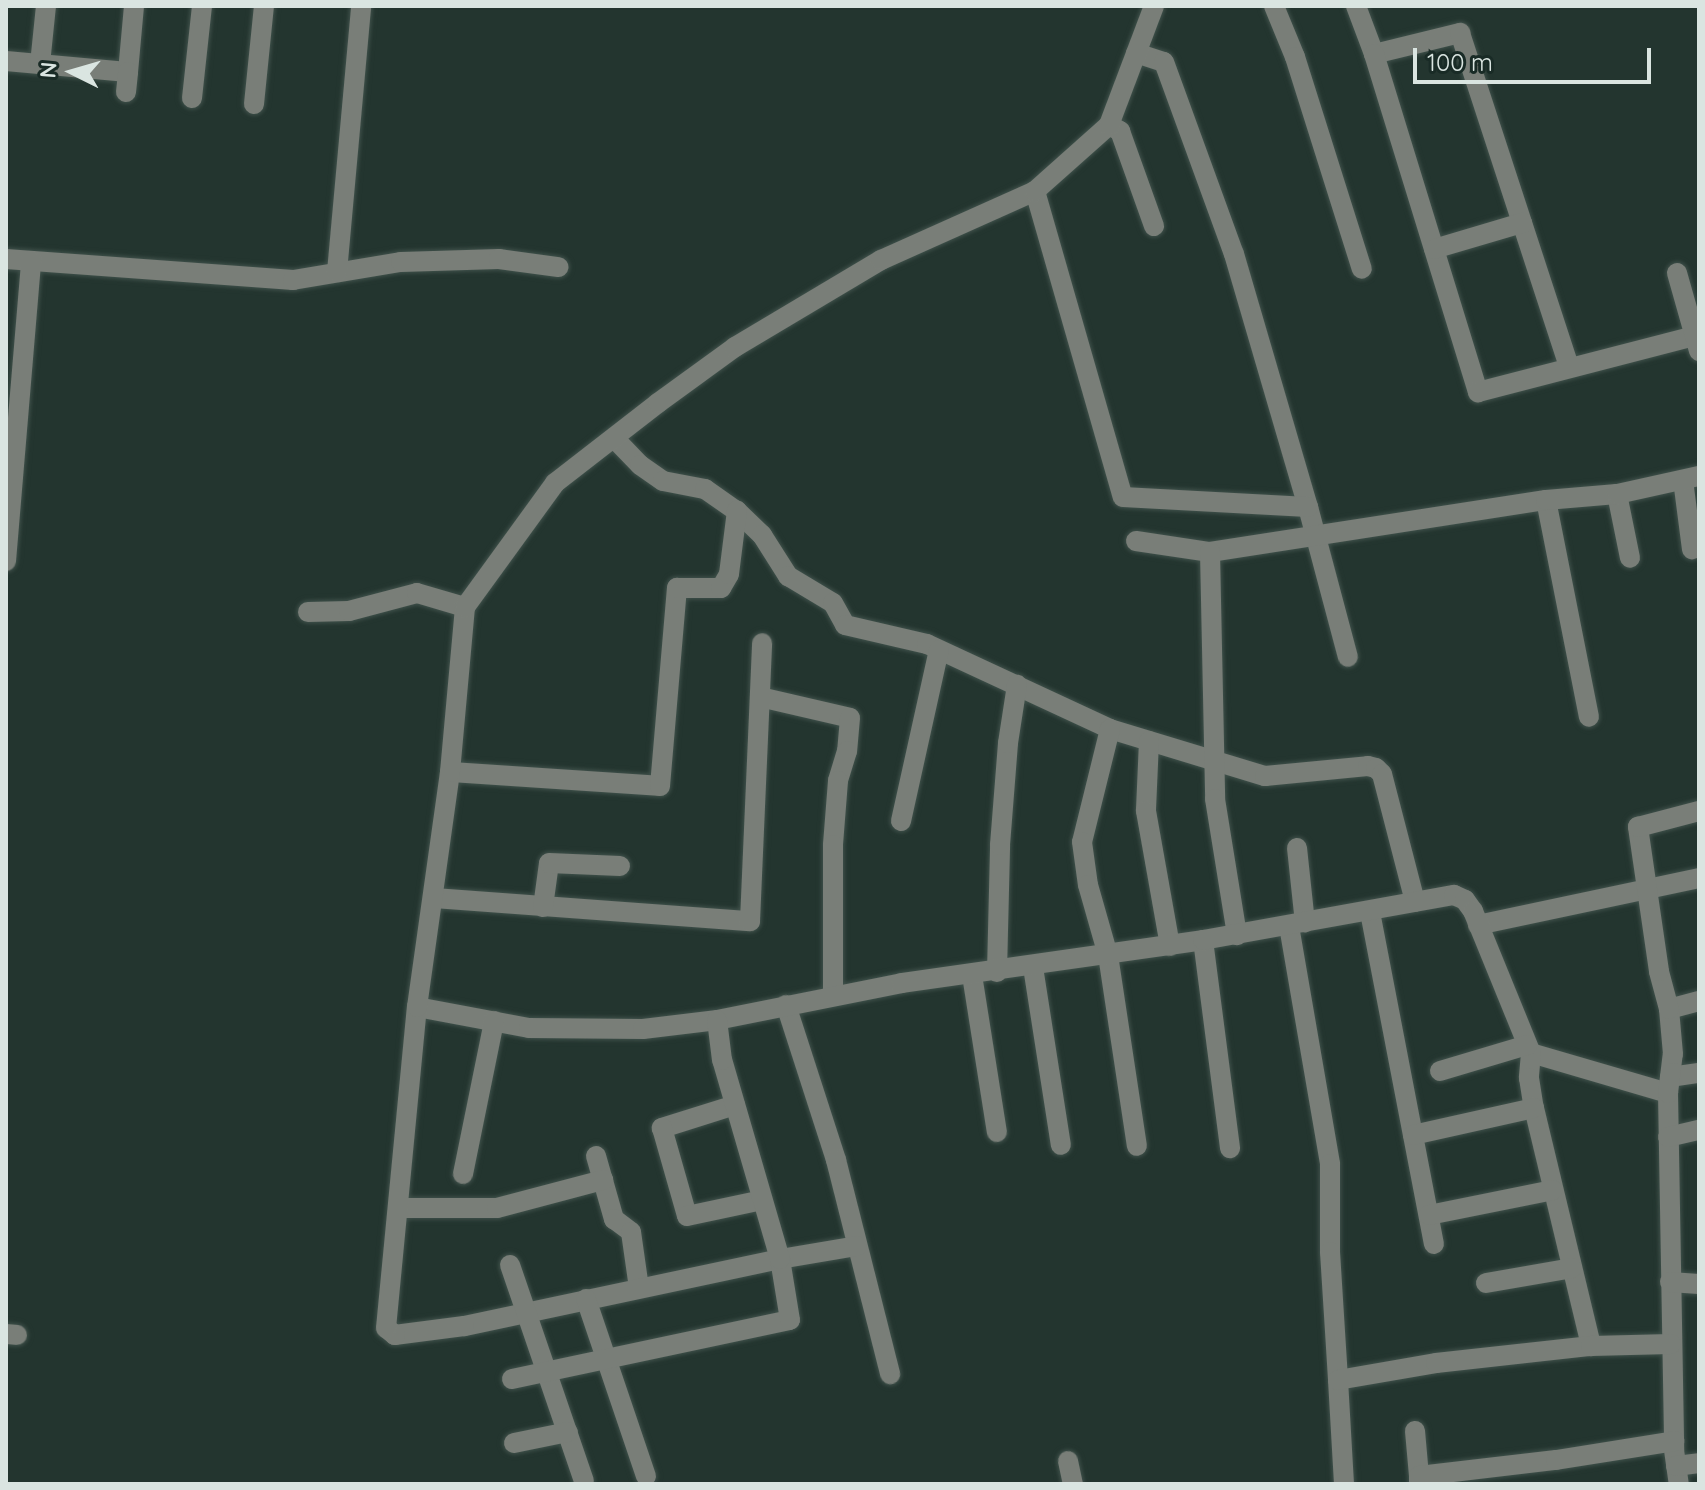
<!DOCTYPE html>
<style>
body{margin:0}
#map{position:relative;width:1705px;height:1490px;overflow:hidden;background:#23352f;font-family:Quicksand,sans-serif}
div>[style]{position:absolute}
.roads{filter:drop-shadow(0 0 2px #40514b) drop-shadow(0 0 2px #40514b)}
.minor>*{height:20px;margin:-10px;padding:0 10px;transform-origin:10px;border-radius:10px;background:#797e78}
span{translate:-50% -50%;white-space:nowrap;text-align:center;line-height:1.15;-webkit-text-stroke:6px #192b26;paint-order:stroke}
.frame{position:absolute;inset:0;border:8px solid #dae5e1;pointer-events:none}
.north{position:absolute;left:32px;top:32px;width:80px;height:80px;-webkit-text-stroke:6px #192b26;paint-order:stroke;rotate:275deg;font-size:22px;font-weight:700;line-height:32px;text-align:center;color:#dae5e1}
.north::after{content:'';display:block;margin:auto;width:28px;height:36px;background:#dae5e1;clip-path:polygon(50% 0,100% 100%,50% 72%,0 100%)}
.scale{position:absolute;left:1413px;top:48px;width:238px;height:36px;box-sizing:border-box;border:4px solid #dae5e1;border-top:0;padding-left:10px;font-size:24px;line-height:28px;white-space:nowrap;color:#dae5e1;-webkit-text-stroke:6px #192b26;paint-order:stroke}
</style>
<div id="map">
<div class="roads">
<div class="minor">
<i style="left:1274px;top:6px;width:55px;rotate:67.6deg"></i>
<i style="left:1295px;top:57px;width:222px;rotate:72.5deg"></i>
<i style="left:1356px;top:6px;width:51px;rotate:69.4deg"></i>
<i style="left:1374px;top:54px;width:89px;rotate:-13.7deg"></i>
<i style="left:1460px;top:33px;width:351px;rotate:71.9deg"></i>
<i style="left:1136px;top:53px;width:29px;rotate:18deg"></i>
<i style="left:1164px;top:62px;width:204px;rotate:70deg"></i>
<i style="left:1234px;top:254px;width:264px;rotate:73.7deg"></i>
<i style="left:1308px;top:507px;width:155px;rotate:75.1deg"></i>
<i style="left:1374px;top:54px;width:354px;rotate:72.9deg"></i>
<i style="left:1478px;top:392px;width:228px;rotate:-14.5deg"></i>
<i style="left:6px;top:61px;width:122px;rotate:5.2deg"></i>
<i style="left:128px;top:72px;width:66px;rotate:-84.8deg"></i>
<i style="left:40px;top:64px;width:58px;rotate:-84.1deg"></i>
<i style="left:126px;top:92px;width:20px;rotate:-84deg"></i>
<i style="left:192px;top:98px;width:93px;rotate:-83.8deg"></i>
<i style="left:254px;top:104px;width:99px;rotate:-84.2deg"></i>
<i style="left:1109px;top:125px;width:13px;rotate:29deg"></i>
<i style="left:1120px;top:131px;width:101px;rotate:70.3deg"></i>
<i style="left:1035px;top:191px;width:318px;rotate:74deg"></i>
<i style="left:1123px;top:497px;width:185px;rotate:3.1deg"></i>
<i style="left:1434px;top:249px;width:92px;rotate:-16.5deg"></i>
<i style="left:6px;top:259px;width:288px;rotate:4.2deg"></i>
<i style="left:293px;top:280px;width:109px;rotate:-9.5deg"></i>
<i style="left:401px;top:262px;width:98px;rotate:-1.8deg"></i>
<i style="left:499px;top:259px;width:60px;rotate:7.7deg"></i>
<i style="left:337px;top:272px;width:267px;rotate:-84.8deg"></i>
<i style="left:1677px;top:273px;width:81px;rotate:74.2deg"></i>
<i style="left:614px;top:438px;width:37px;rotate:46deg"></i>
<i style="left:640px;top:465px;width:28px;rotate:35deg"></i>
<i style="left:663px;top:481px;width:43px;rotate:10.8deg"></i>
<i style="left:705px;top:489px;width:39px;rotate:35deg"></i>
<i style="left:737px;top:511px;width:35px;rotate:44deg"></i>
<i style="left:762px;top:535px;width:49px;rotate:57.6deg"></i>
<i style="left:788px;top:576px;width:52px;rotate:31deg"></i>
<i style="left:833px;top:603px;width:25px;rotate:61deg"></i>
<i style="left:845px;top:625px;width:84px;rotate:13deg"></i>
<i style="left:927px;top:644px;width:202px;rotate:24.9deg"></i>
<i style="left:1110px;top:729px;width:162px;rotate:16.9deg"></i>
<i style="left:1265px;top:776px;width:103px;rotate:-5.5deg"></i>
<i style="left:1368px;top:766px;width:8px;rotate:14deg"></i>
<i style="left:1376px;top:768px;width:8px;rotate:45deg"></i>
<i style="left:1382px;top:774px;width:132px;rotate:75.5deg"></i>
<i style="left:1683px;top:480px;width:70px;rotate:82.6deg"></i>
<i style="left:1617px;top:494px;width:65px;rotate:78.5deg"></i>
<i style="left:1546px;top:500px;width:221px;rotate:78.8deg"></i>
<i style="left:1136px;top:541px;width:75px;rotate:8.5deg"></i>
<i style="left:1210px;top:552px;width:340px;rotate:-8.8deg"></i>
<i style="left:1546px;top:500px;width:71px;rotate:-4.8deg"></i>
<i style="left:1617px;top:494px;width:84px;rotate:-12.4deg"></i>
<i style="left:1210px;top:552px;width:247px;rotate:88.8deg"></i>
<i style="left:1215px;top:799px;width:138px;rotate:80.8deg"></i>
<i style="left:6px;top:561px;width:301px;rotate:-85.2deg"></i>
<i style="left:308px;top:612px;width:41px;rotate:-1.4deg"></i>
<i style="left:349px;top:611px;width:70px;rotate:-14.8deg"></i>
<i style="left:417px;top:593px;width:50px;rotate:16.3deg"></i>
<i style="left:760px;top:697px;width:92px;rotate:13.1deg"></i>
<i style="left:850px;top:718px;width:33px;rotate:95deg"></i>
<i style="left:847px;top:751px;width:31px;rotate:107deg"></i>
<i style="left:838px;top:781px;width:64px;rotate:94.5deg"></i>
<i style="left:833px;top:845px;width:151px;rotate:90deg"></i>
<i style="left:1110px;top:729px;width:116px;rotate:103.9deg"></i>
<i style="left:1082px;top:842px;width:43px;rotate:82.1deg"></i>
<i style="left:1088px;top:885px;width:73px;rotate:74.1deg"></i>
<i style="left:1108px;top:955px;width:193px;rotate:81.4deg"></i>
<i style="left:1149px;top:741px;width:70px;rotate:92.5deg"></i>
<i style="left:1146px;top:811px;width:137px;rotate:79.9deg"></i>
<i style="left:450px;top:772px;width:210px;rotate:3.8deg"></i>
<i style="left:660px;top:786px;width:199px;rotate:-85.1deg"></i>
<i style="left:677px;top:588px;width:44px"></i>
<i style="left:721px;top:588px;width:16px;rotate:-60deg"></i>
<i style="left:729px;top:574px;width:64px;rotate:-82.8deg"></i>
<i style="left:901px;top:821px;width:175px;rotate:-77.5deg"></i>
<i style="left:1297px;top:848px;width:75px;rotate:83.9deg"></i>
<i style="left:434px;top:898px;width:317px;rotate:4.2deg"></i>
<i style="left:750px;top:921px;width:278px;rotate:-87.5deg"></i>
<i style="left:543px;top:907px;width:44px;rotate:-82.2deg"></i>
<i style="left:549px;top:863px;width:71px;rotate:2.4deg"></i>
<i style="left:1370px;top:912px;width:338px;rotate:79.1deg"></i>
<i style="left:1478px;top:925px;width:226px;rotate:-12deg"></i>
<i style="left:1289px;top:926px;width:242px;rotate:80.2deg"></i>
<i style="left:1330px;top:1164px;width:88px;rotate:90deg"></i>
<i style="left:1330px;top:1252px;width:128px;rotate:86.4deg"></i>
<i style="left:1203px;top:940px;width:210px;rotate:82.6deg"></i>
<i style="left:1033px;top:967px;width:180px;rotate:81.1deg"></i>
<i style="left:997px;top:972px;width:127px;rotate:-88.6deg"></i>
<i style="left:1000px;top:845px;width:102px;rotate:-85.5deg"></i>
<i style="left:1008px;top:743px;width:59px;rotate:-81.2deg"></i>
<i style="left:972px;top:975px;width:159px;rotate:81deg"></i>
<i style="left:786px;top:1005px;width:163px;rotate:72.1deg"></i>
<i style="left:836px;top:1160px;width:221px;rotate:75.8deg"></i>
<i style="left:417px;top:1007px;width:114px;rotate:10.6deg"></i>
<i style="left:529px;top:1028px;width:114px;rotate:0.5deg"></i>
<i style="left:643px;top:1029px;width:75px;rotate:-6.9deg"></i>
<i style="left:717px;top:1020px;width:189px;rotate:-11.3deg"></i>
<i style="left:902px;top:983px;width:304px;rotate:-8.1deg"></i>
<i style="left:1203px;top:940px;width:255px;rotate:-10.2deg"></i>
<i style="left:1454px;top:895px;width:12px;rotate:24deg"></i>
<i style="left:1465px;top:900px;width:14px;rotate:54deg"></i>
<i style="left:1473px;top:911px;width:153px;rotate:67.8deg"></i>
<i style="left:1531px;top:1053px;width:143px;rotate:16.3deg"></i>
<i style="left:1668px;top:1093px;width:357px;rotate:89deg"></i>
<i style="left:1674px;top:1450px;width:34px;rotate:82deg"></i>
<i style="left:1669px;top:1009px;width:31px;rotate:-15deg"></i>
<i style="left:1531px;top:1053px;width:25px;rotate:95deg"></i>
<i style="left:1529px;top:1078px;width:30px;rotate:81deg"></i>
<i style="left:1534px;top:1108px;width:245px;rotate:76.5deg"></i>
<i style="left:1440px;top:1071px;width:91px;rotate:-16.6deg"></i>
<i style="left:1670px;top:1077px;width:29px;rotate:-8deg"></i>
<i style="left:1668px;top:1093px;width:39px;rotate:-83deg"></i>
<i style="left:1673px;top:1054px;width:45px;rotate:-95.1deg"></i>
<i style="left:1669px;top:1009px;width:39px;rotate:-105deg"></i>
<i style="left:1659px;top:971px;width:146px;rotate:-98.3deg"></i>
<i style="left:1638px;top:827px;width:63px;rotate:-14.7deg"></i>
<i style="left:735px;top:1105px;width:77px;rotate:162.5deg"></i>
<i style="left:662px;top:1128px;width:91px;rotate:74.1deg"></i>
<i style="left:687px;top:1216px;width:77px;rotate:-12deg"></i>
<i style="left:1413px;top:1135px;width:124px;rotate:-12.6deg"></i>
<i style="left:1668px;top:1137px;width:32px;rotate:-13deg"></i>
<i style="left:596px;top:1156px;width:66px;rotate:74.1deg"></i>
<i style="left:614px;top:1219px;width:21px;rotate:37deg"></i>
<i style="left:631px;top:1232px;width:57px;rotate:81.9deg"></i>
<i style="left:463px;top:1174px;width:156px;rotate:-78.5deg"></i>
<i style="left:398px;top:1208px;width:99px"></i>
<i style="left:497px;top:1208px;width:110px;rotate:-14.8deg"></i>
<i style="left:1429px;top:1215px;width:126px;rotate:-11.4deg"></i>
<i style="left:857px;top:1246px;width:78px;rotate:170.4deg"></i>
<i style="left:780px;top:1259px;width:323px;rotate:168deg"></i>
<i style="left:464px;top:1326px;width:70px;rotate:172.6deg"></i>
<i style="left:395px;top:1335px;width:11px;rotate:-142deg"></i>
<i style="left:386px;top:1328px;width:322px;rotate:-84.5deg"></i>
<i style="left:417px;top:1007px;width:237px;rotate:-82deg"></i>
<i style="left:450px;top:772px;width:166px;rotate:-84.8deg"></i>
<i style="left:465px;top:607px;width:153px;rotate:-54deg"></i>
<i style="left:555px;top:483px;width:130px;rotate:-37.8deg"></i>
<i style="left:658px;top:403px;width:95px;rotate:-36deg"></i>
<i style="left:735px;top:347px;width:170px;rotate:-30.8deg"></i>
<i style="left:881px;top:260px;width:169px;rotate:-24.1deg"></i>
<i style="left:1035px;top:191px;width:99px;rotate:-41.7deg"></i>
<i style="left:1109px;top:125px;width:127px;rotate:-69.3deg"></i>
<i style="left:510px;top:1265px;width:228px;rotate:71.1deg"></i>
<i style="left:1670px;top:1282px;width:29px;rotate:4deg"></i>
<i style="left:1486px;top:1283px;width:87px;rotate:-9.9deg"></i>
<i style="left:586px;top:1299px;width:187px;rotate:71.3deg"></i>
<i style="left:6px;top:1334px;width:11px;rotate:5deg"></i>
<i style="left:512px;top:1379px;width:284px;rotate:-12deg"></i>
<i style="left:790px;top:1320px;width:62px;rotate:-99.3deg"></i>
<i style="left:780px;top:1259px;width:207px;rotate:-106.2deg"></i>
<i style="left:722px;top:1060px;width:40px;rotate:-97.1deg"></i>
<i style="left:1415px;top:1431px;width:45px;rotate:84.9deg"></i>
<i style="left:514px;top:1443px;width:55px;rotate:-11.5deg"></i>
<i style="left:1068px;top:1461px;width:24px;rotate:78deg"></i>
<i style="left:1676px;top:1466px;width:23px;rotate:-7deg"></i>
<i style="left:1344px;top:1484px;width:104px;rotate:-93.3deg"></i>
<i style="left:1338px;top:1380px;width:99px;rotate:-9.8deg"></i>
<i style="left:1436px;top:1363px;width:156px;rotate:-6.3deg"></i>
<i style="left:1591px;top:1346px;width:80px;rotate:-1.4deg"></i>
<i style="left:1419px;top:1484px;width:8px;rotate:-90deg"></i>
<i style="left:1419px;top:1476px;width:138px;rotate:-6.7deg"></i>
<i style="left:1556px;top:1460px;width:120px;rotate:-9.1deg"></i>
</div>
</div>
<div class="frame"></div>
<div class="north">N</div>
<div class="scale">100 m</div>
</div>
